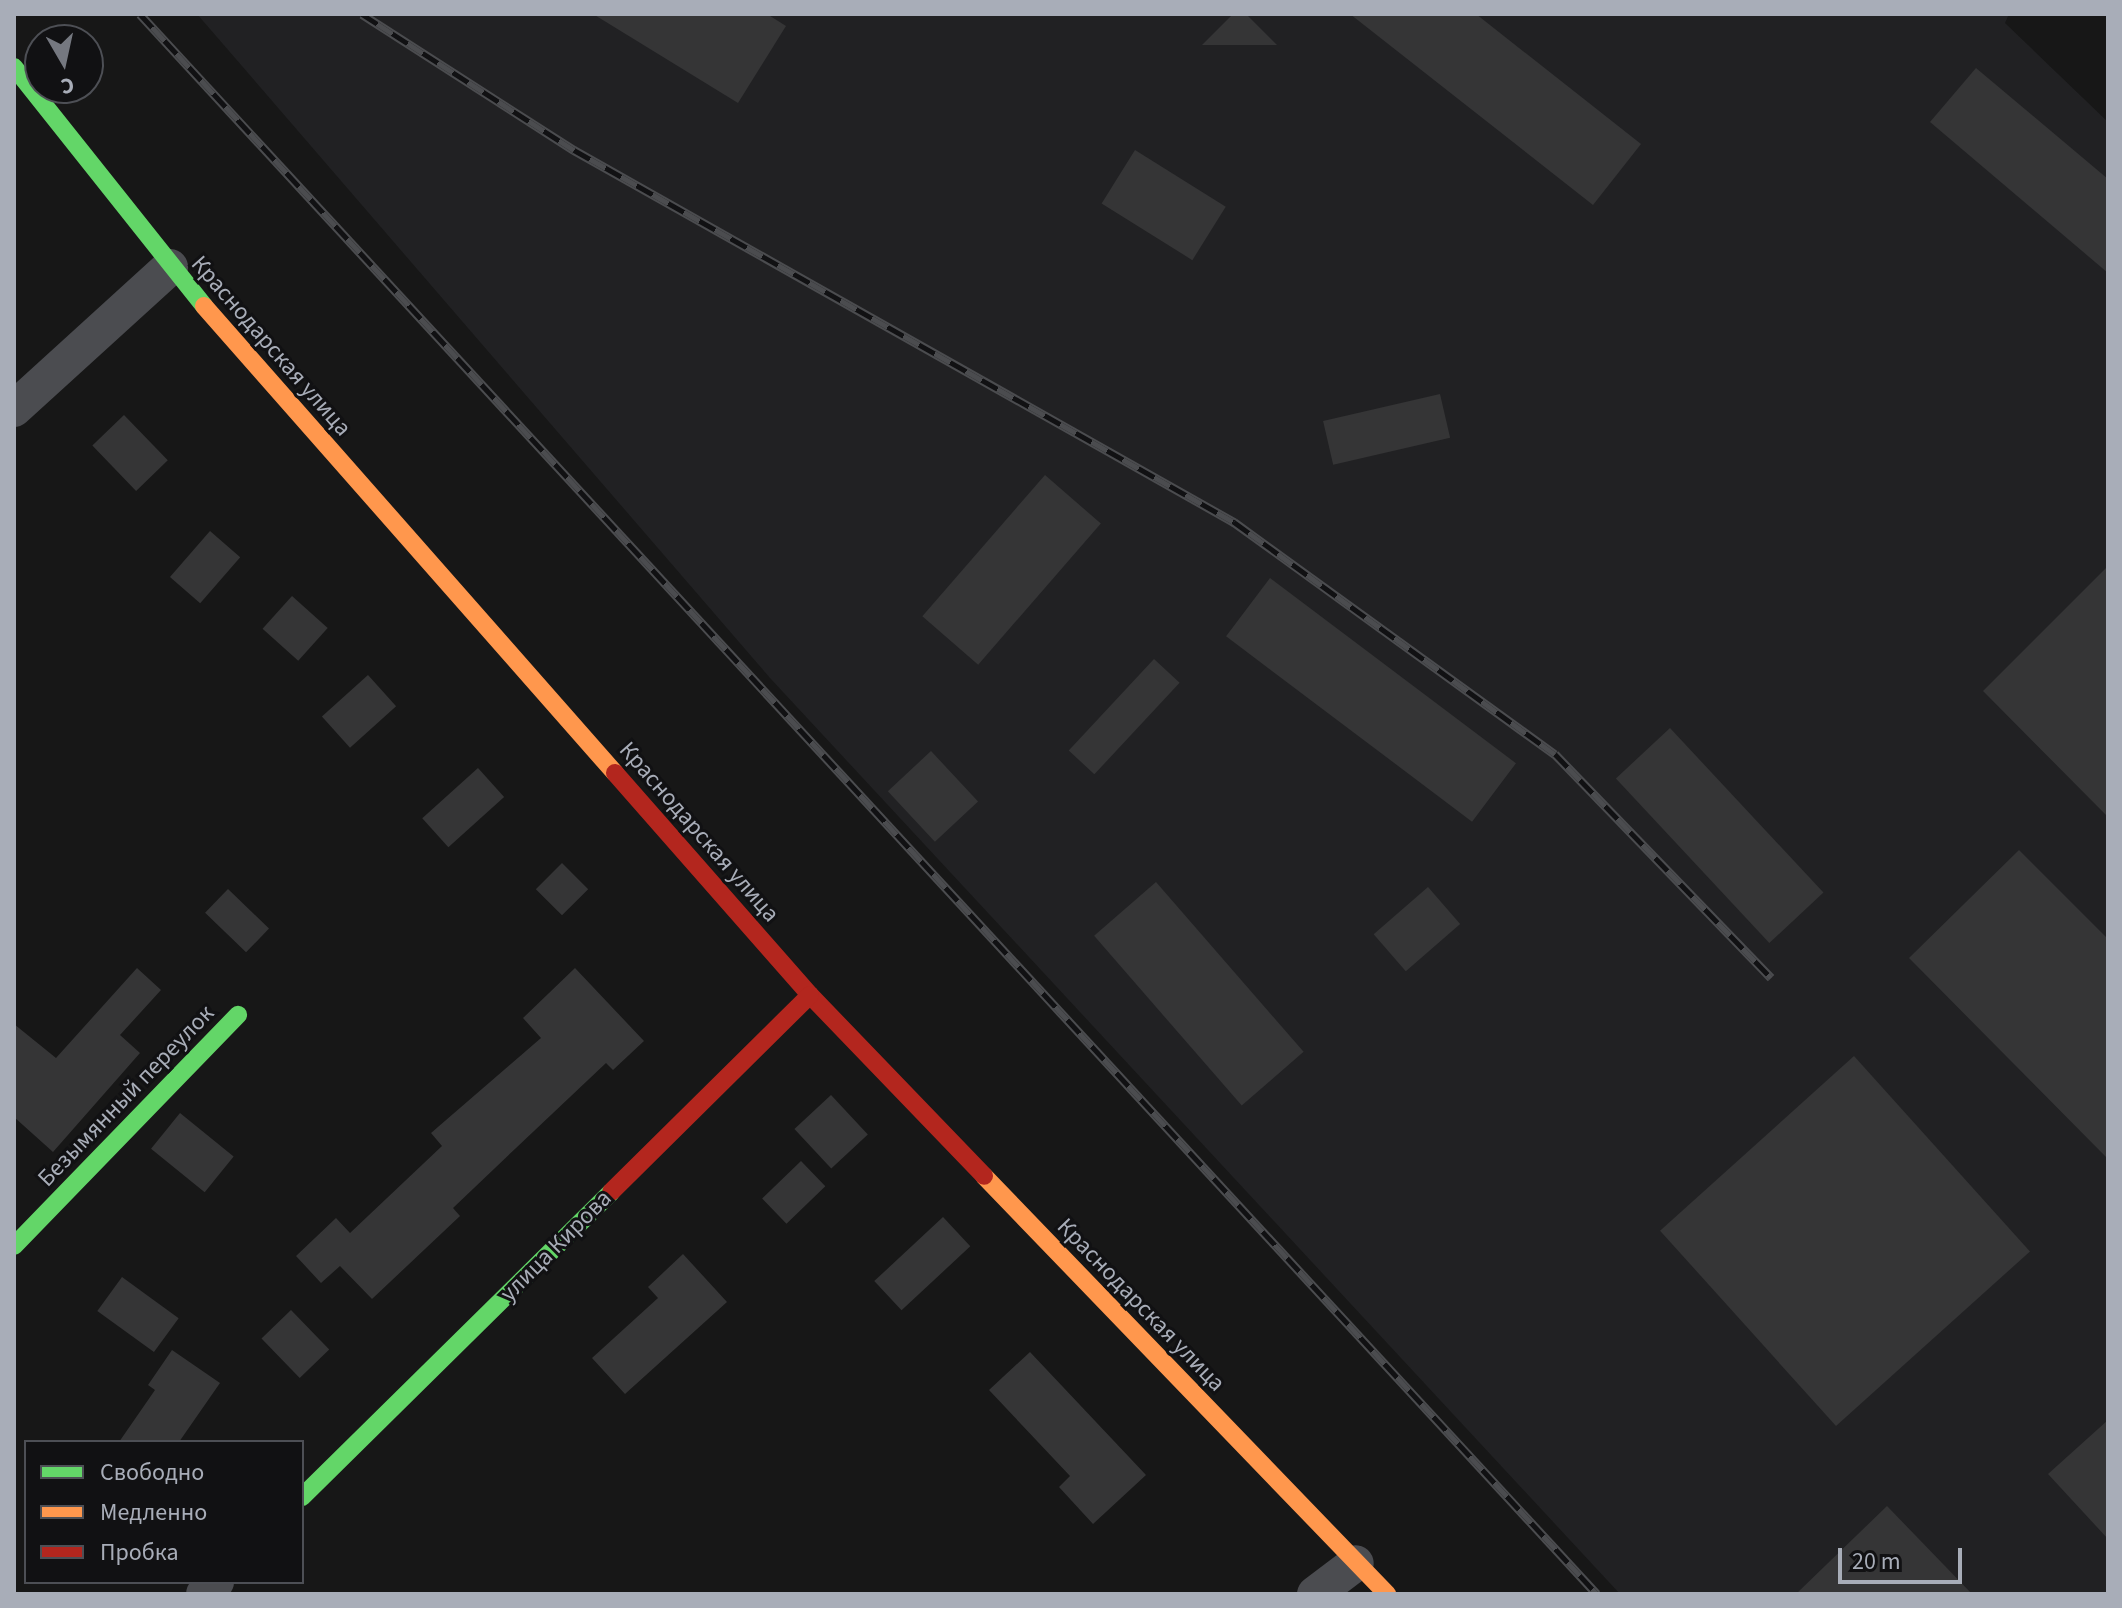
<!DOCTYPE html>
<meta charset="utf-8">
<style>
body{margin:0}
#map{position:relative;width:2122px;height:1608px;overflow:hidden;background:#171717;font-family:"Source Sans 3",sans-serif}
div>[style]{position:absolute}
.built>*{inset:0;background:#212123}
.building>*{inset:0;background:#353536;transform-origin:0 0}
.street>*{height:36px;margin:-18px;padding:0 18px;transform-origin:18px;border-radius:18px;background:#4b4c50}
.fast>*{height:18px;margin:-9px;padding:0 9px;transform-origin:9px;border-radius:9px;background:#63d668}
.slow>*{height:18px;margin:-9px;padding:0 9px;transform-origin:9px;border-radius:9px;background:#ff974d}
.jam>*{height:18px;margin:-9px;padding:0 9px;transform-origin:9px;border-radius:9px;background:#b3261e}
.rail>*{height:9px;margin-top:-4.5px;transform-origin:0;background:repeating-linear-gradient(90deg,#111113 0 18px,#4b4c4f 0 36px);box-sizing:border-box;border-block:2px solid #4b4c4f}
span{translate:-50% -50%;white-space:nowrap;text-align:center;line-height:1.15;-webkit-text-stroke:6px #111113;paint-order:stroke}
.street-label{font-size:24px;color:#a8adb8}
.frame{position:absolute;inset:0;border:16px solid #a8adb8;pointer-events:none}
.legend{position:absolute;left:24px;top:1440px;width:280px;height:144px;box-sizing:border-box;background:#111113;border:2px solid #4d4f55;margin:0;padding:10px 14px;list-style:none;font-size:24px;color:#a8adb8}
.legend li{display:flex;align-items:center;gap:16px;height:40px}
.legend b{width:40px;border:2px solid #4d4f55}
.north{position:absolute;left:24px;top:24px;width:80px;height:80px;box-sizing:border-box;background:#111113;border:2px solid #4d4f55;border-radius:50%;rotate:171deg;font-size:22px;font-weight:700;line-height:32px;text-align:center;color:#a8adb8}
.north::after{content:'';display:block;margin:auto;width:28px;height:36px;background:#757880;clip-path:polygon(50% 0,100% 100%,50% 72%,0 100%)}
.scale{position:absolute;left:1838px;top:1548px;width:124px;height:36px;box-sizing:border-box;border:4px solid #a8adb8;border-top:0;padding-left:10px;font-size:24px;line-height:28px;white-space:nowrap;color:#a8adb8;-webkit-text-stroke:6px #111113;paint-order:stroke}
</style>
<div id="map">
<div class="built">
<i style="clip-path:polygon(197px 14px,2009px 14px,2005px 23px,2108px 122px,2108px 1594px,1620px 1594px,770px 678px)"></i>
</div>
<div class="building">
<i style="clip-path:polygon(593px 14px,767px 14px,786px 26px,738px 103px)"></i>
<i style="clip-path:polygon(1233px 14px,1246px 14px,1277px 45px,1202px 45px)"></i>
<i style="clip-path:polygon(1350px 14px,1476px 14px,1641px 144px,1593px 205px)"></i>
<i style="clip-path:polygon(1976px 68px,2108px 179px,2108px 273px,1930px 122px)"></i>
<i style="left:1135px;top:150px;width:107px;height:63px;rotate:32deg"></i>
<i style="left:1440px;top:394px;width:45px;height:120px;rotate:77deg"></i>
<i style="left:124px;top:415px;width:63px;height:44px;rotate:46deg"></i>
<i style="left:1045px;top:475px;width:74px;height:187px;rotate:41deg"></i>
<i style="left:210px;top:531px;width:40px;height:61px;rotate:41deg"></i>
<i style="clip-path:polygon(2108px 566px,2108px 817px,1983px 691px)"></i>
<i style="left:1270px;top:578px;width:308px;height:73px;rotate:37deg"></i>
<i style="left:292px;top:596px;width:48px;height:44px;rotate:42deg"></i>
<i style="left:1154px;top:659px;width:35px;height:125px;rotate:43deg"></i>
<i style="left:368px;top:675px;width:42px;height:62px;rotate:48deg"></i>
<i style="left:1670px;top:728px;width:225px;height:74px;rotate:47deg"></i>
<i style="left:931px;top:751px;width:69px;height:59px;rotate:47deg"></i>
<i style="left:478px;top:768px;width:39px;height:75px;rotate:48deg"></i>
<i style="clip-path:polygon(2019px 850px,2108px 939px,2108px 1159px,1909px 958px)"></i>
<i style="left:562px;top:863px;width:37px;height:37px;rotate:45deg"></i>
<i style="left:1156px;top:882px;width:225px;height:82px;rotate:49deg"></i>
<i style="left:1428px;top:887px;width:49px;height:72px;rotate:49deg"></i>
<i style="left:228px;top:889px;width:57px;height:33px;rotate:44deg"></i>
<i style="clip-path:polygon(137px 968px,161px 990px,120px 1035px,140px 1053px,53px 1152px,14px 1117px,14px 1024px,56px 1058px)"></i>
<i style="clip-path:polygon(575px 968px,644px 1041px,613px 1070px,606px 1063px,516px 1148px,453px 1208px,460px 1216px,372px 1299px,340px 1266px,321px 1283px,296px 1256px,336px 1218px,350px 1233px,442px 1146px,431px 1133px,541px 1038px,523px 1018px)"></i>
<i style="left:1854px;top:1056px;width:263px;height:261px;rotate:48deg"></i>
<i style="left:831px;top:1095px;width:54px;height:50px;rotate:47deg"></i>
<i style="left:180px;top:1113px;width:69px;height:46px;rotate:39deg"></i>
<i style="left:801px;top:1161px;width:35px;height:54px;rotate:46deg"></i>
<i style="left:943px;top:1217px;width:40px;height:94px;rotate:47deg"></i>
<i style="clip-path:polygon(683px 1254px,727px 1302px,625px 1394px,592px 1358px,658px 1298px,648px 1287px)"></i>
<i style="left:122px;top:1277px;width:70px;height:42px;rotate:36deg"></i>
<i style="left:291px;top:1310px;width:55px;height:41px;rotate:46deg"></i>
<i style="clip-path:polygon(172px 1350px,220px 1383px,179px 1442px,119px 1442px,155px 1390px,148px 1385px)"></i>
<i style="clip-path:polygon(1030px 1352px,1146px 1475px,1093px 1524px,1059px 1487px,1070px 1476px,989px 1390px)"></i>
<i style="clip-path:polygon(2108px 1420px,2108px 1539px,2048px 1474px)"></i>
<i style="clip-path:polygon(1887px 1506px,1972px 1594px,1796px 1594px)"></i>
</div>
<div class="street">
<i style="left:14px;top:409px;width:211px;rotate:-42.3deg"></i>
<i style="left:204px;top:1594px;width:17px;rotate:-45deg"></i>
<i style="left:1315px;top:1594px;width:51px;rotate:-37.1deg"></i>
</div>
<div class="fast">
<i style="left:14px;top:67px;width:305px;rotate:51.5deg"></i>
<i style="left:14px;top:1246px;width:322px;rotate:-45.9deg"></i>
<i style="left:302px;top:1497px;width:434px;rotate:-44.6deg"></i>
</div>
<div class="slow">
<i style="left:204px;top:306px;width:622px;rotate:48.65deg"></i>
<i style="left:984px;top:1176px;width:581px;rotate:46.05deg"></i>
</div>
<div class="jam">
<i style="left:615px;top:773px;width:295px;rotate:48.7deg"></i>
<i style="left:810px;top:995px;width:251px;rotate:46.1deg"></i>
<i style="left:611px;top:1192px;width:280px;rotate:-44.7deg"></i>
</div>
<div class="rail">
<i style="left:140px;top:14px;width:2149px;rotate:47.32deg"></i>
<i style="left:362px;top:14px;width:252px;rotate:32.7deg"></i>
<i style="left:574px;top:150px;width:758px;rotate:29.41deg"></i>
<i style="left:1234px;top:522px;width:396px;rotate:35.9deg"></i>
<i style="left:1555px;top:754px;width:311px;rotate:46deg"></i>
</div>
<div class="street-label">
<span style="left:271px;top:346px;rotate:49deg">Краснодарская улица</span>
<span style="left:699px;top:832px;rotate:49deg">Краснодарская улица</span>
<span style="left:126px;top:1096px;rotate:-46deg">Безымянный переулок</span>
<span style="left:556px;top:1246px;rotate:-45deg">улица Кирова</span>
<span style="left:1141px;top:1305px;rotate:46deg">Краснодарская улица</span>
</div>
<div class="frame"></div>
<ul class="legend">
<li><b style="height:10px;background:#63d668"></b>Свободно</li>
<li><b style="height:10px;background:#ff974d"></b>Медленно</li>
<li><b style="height:10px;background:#b3261e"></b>Пробка</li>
</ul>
<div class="north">С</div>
<div class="scale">20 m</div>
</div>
